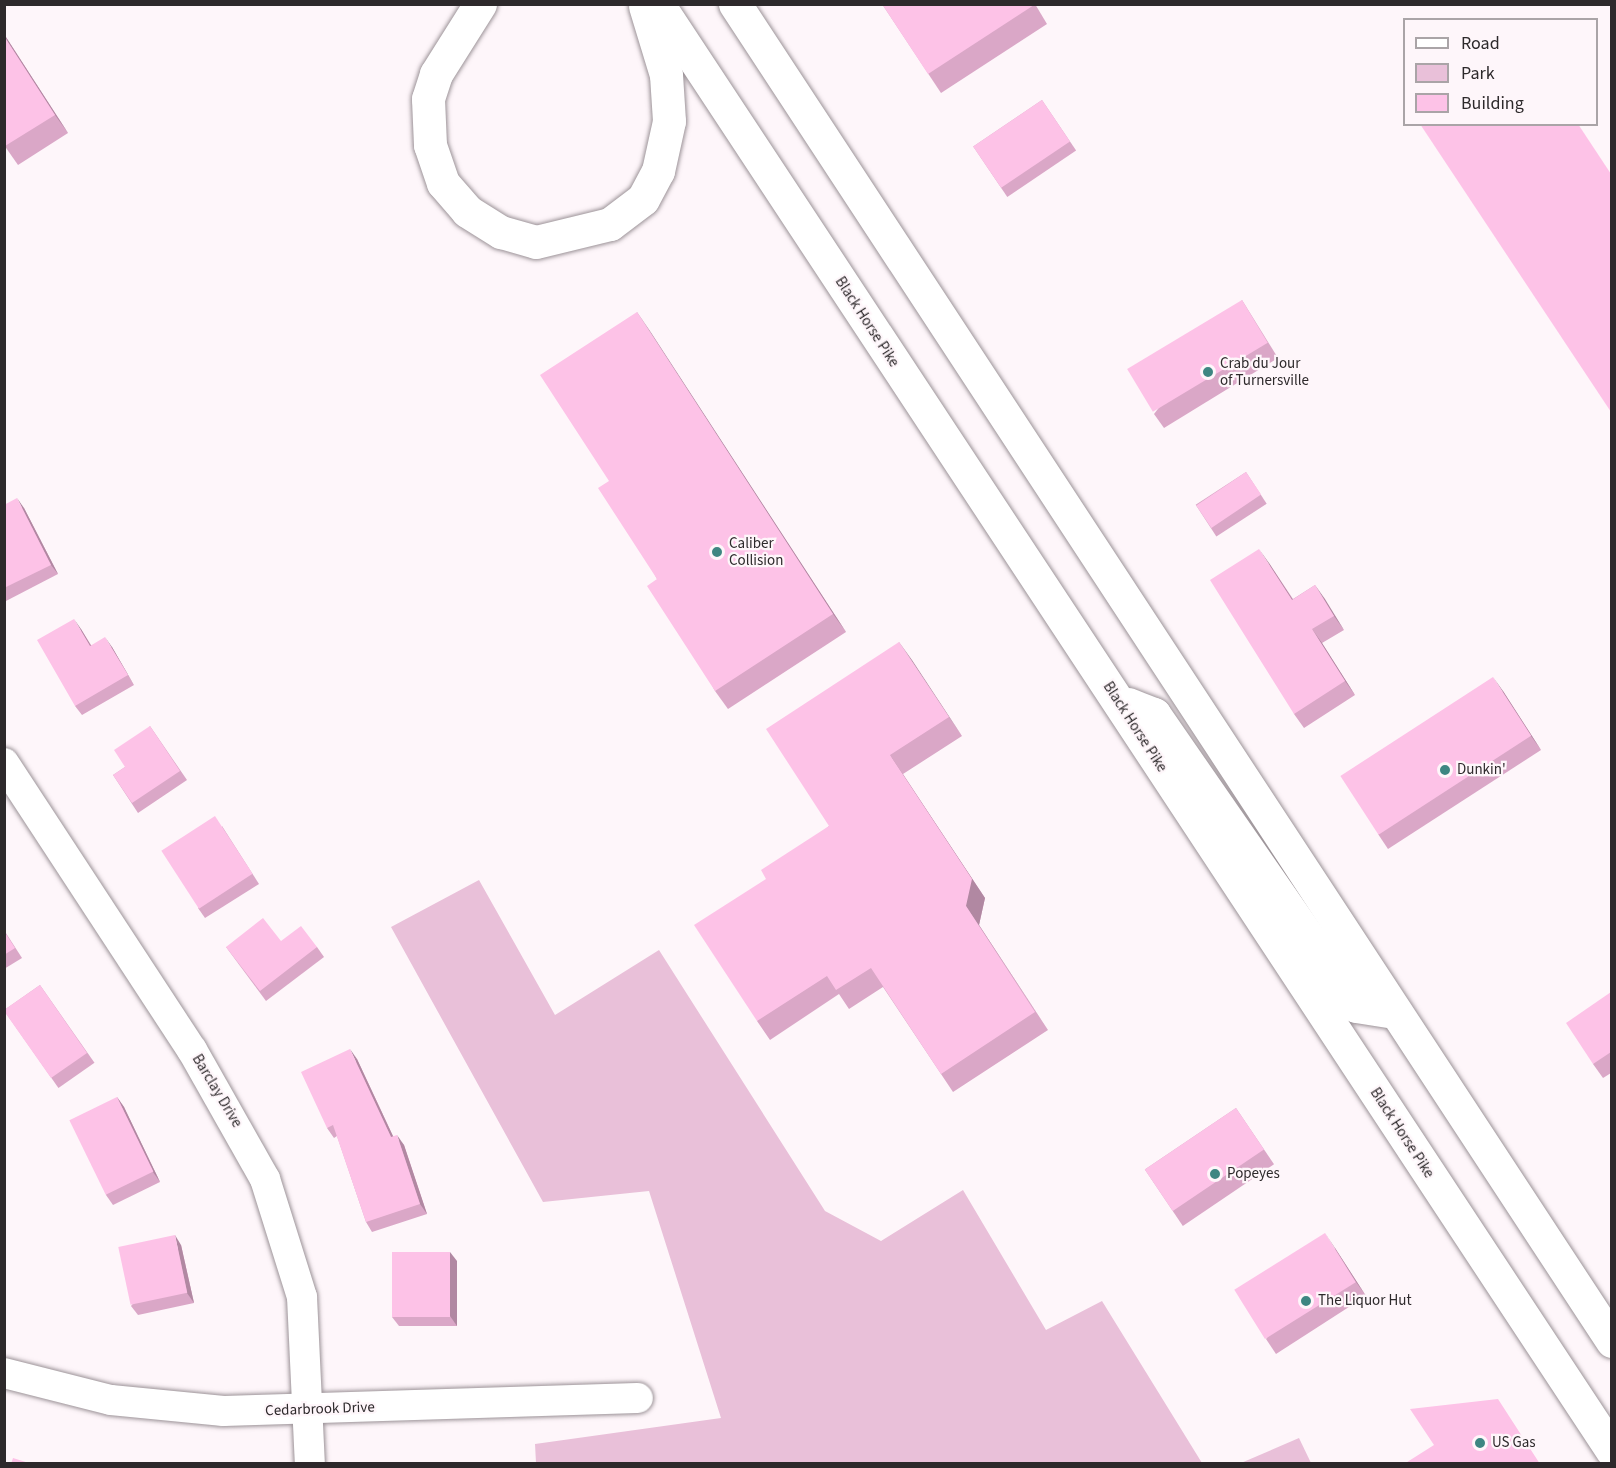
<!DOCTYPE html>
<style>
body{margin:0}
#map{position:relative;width:1616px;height:1468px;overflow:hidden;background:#fef6fa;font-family:"Source Sans 3",sans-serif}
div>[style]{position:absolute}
.green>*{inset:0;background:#e9c0d9}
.roads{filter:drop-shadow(0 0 2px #9c9398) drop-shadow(0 0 2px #9c9398)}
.minor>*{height:30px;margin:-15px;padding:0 15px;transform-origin:15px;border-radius:15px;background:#fff}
.trunk>*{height:33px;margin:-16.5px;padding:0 16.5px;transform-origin:16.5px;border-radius:16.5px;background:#fff}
.wall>*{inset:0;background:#daa7c7;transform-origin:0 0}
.shaded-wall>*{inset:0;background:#b188a2}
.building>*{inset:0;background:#fdc2e7;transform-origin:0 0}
.dots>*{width:16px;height:16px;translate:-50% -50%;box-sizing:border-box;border:3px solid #fef6fa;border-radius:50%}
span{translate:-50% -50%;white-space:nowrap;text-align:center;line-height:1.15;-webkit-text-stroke:4.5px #fef6fa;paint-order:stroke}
.street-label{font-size:15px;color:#2d292b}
.poi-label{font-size:15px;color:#2d292b}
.left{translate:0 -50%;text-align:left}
.frame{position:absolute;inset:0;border:6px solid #2d292b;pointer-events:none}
.legend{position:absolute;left:1403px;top:18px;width:195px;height:108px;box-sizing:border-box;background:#fef6fa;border:2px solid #aaa4a7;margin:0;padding:8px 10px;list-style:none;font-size:18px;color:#2d292b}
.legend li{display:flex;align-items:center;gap:12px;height:30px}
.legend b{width:30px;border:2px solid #aaa4a7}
</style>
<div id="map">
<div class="green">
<i style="clip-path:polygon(479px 880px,555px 1015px,659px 950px,825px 1211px,881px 1241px,963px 1190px,1046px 1330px,1102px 1301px,1202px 1463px,536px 1463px,535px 1444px,721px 1418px,649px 1191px,543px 1202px,391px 927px)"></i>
<i style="clip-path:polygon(1299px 1438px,1311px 1463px,1241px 1463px)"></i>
</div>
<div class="roads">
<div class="minor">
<i style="left:4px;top:763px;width:343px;rotate:56.8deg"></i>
<i style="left:192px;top:1050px;width:148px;rotate:60.5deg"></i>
<i style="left:265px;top:1179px;width:124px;rotate:72.6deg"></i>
<i style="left:302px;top:1297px;width:167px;rotate:87.3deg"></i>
<i style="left:4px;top:1373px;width:110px;rotate:14.2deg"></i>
<i style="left:111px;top:1400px;width:113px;rotate:5.6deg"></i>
<i style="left:223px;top:1411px;width:415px;rotate:-1.8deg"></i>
</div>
<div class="trunk">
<i style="left:480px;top:4px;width:83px;rotate:122.2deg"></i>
<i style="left:436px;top:74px;width:26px;rotate:108deg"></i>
<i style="left:428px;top:99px;width:46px;rotate:87.5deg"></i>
<i style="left:430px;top:145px;width:40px;rotate:71.1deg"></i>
<i style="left:443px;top:183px;width:37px;rotate:49deg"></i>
<i style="left:467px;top:211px;width:40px;rotate:32deg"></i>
<i style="left:501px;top:232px;width:36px;rotate:16deg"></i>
<i style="left:536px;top:242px;width:76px;rotate:-13.7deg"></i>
<i style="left:610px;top:224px;width:41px;rotate:-37.1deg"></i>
<i style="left:643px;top:199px;width:32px;rotate:-62deg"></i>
<i style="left:658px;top:171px;width:51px;rotate:-77.6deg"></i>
<i style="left:669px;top:121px;width:46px;rotate:-93.7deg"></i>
<i style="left:666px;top:75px;width:72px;rotate:-106.9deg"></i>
<i style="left:658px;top:4px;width:1733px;rotate:56.6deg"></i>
<i style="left:735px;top:4px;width:1599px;rotate:56.74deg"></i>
<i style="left:1128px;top:704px;width:28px;rotate:21deg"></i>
<i style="left:1154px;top:714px;width:355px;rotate:55.3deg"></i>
<i style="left:1356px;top:1006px;width:37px;rotate:9deg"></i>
</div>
</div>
<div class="wall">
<i style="clip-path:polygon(882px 4px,1035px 4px,1047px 24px,941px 93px)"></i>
<i style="clip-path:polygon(4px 34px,68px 133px,18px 165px,4px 145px)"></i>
<i style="left:1042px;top:100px;width:61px;height:83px;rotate:56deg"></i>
<i style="clip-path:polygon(1242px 300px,1278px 358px,1164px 428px,1154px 414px)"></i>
<i style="clip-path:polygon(637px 312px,846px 632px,728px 709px,715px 691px,657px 579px,609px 481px)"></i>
<i style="left:1246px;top:472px;width:38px;height:60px;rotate:57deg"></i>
<i style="clip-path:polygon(4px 505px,24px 508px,58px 574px,6px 601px,4px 598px)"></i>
<i style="clip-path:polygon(1269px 563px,1293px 599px,1315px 585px,1344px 630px,1322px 643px,1355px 695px,1304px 728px,1294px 714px)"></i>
<i style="clip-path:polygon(81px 629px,91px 645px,112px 647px,134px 685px,82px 715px,75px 706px)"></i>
<i style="clip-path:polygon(899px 642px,962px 736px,903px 774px,985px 898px,979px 925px,1048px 1030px,953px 1092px,883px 987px,849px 1009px,839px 994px,770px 1040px,757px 1021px,766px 879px,829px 826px)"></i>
<i style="clip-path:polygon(1503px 691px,1541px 750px,1388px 849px,1378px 834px)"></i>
<i style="clip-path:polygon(150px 726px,187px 780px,138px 813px,113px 775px,125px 767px)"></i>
<i style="clip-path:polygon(222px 826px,259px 884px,205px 918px,198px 908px)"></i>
<i style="clip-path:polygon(4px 930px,22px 958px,4px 969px)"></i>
<i style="clip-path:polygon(281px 941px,317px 947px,324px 957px,266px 1001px,226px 947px)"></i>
<i style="left:40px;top:985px;width:95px;height:44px;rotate:55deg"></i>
<i style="clip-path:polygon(1611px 992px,1611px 1073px,1603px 1078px,1593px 1064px)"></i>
<i style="clip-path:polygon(357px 1059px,393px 1136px,404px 1145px,427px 1214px,372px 1232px,366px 1222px,337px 1136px,334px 1138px,327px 1128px)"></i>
<i style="clip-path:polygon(117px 1097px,124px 1107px,160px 1182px,113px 1205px,106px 1195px)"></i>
<i style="left:1236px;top:1108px;width:68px;height:110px;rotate:56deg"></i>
<i style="clip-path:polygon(181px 1245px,194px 1303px,138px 1315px,131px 1306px)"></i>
<i style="clip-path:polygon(1335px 1248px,1366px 1296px,1276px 1354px,1266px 1339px)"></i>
<i style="clip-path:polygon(457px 1261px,457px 1326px,399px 1326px,392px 1317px)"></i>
</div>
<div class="shaded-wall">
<i style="clip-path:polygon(4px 34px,68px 133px,55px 115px,4px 36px)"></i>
<i style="clip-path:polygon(637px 312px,650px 331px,846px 632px,833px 614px)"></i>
<i style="clip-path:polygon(17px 498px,24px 508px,58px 574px,51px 565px)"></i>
<i style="clip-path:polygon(1259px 549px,1269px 563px,1302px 614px,1292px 600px)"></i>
<i style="clip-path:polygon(1315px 585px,1325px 599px,1344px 630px,1334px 616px)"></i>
<i style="clip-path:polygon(74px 619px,81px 629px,97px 656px,90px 646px)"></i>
<i style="clip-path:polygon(1312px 629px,1322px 643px,1355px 695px,1345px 681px)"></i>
<i style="clip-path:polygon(105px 637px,112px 647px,134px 685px,128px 675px)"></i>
<i style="clip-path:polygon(899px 642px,912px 660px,962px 736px,949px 717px)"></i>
<i style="clip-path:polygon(1493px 677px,1503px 691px,1541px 750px,1531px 736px)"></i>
<i style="clip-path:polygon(890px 755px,985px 898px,979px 925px,1048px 1030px,966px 906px)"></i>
<i style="clip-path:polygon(350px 1049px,357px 1059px,398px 1147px,391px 1137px)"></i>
<i style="clip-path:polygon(117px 1097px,124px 1107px,160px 1182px,153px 1172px)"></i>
<i style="clip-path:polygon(397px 1135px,404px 1145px,427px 1214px,420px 1204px)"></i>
<i style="clip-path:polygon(1325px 1233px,1335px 1248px,1366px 1296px,1356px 1282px)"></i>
<i style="clip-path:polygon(175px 1235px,181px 1245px,194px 1303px,187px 1293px)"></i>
<i style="clip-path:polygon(450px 1252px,457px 1261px,457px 1326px,450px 1316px)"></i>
</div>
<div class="building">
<i style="clip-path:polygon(882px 4px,1034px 4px,1034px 5px,928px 74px)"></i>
<i style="clip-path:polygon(4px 36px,55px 115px,5px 146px,4px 145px)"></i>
<i style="left:1042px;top:100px;width:50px;height:83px;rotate:56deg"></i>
<i style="clip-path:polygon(1420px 124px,1578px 124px,1611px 174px,1611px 412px)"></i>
<i style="left:1242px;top:300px;width:50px;height:134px;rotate:59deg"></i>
<i style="clip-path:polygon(637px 312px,833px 614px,715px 691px,647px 586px,657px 579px,598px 488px,609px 481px,540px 375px)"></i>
<i style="left:1246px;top:472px;width:27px;height:60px;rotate:56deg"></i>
<i style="clip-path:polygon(17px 498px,51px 565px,4px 588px,4px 505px)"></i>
<i style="clip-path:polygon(1259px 549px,1292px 600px,1315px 585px,1334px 616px,1312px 629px,1345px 681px,1294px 714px,1210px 580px)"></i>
<i style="clip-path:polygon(74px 619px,90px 646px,105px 637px,128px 675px,75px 706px,37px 640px)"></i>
<i style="clip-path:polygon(899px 642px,949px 717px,890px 755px,972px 879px,966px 906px,1035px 1012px,941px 1074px,871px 968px,836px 990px,827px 976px,757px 1021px,694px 925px,766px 879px,761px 870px,829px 826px,766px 729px)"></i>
<i style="left:1493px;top:677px;width:70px;height:182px;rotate:57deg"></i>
<i style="clip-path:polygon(150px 726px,180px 771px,132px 803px,113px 775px,125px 767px,114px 750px)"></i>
<i style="left:215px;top:816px;width:69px;height:64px;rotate:57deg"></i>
<i style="clip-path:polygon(263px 918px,281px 941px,301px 926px,317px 947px,260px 991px,226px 947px)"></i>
<i style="clip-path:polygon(4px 931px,15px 948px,4px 955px)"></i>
<i style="clip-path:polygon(40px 985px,87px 1053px,51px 1078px,4px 1011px,4px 1010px)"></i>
<i style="clip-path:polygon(1611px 992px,1611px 1052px,1593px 1064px,1566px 1023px)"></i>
<i style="clip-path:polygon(350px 1049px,391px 1137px,397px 1135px,420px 1204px,366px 1222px,333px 1125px,327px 1128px,301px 1072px)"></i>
<i style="left:117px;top:1097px;width:83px;height:53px;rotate:64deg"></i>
<i style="left:1236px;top:1108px;width:50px;height:110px;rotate:56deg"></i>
<i style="left:1325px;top:1233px;width:58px;height:107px;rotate:58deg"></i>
<i style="left:175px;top:1235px;width:59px;height:58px;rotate:78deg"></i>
<i style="left:392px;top:1252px;width:58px;height:65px"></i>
<i style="clip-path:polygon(1498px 1399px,1540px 1464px,1404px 1464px,1434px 1445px,1410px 1409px)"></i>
<i style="clip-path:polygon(13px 1458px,32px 1464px,11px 1464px)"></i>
</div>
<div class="dots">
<i style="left:1208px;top:372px;background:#3e8682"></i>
<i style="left:717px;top:552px;background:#3e8682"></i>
<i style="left:1445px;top:770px;background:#3e8682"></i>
<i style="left:1215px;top:1174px;background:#3e8682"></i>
<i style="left:1306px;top:1301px;background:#3e8682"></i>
<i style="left:1480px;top:1443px;background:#3e8682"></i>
</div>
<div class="street-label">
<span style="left:867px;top:322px;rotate:57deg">Black Horse Pike</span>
<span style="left:1135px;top:727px;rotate:57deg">Black Horse Pike</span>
<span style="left:217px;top:1091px;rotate:59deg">Barclay Drive</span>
<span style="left:1402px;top:1133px;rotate:57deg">Black Horse Pike</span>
<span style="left:320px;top:1409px;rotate:-2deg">Cedarbrook Drive</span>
</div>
<div class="poi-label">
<span class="left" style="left:1220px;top:372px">Crab du Jour<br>of Turnersville</span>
<span class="left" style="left:729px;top:552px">Caliber<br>Collision</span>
<span class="left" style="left:1457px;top:770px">Dunkin'</span>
<span class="left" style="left:1227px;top:1174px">Popeyes</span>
<span class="left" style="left:1318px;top:1301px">The Liquor Hut</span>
<span class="left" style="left:1492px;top:1443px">US Gas</span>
</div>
<div class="frame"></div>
<ul class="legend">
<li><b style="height:8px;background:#fff"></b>Road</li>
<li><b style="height:16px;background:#e9c0d9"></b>Park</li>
<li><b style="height:16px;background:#fdc2e7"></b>Building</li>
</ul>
</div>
